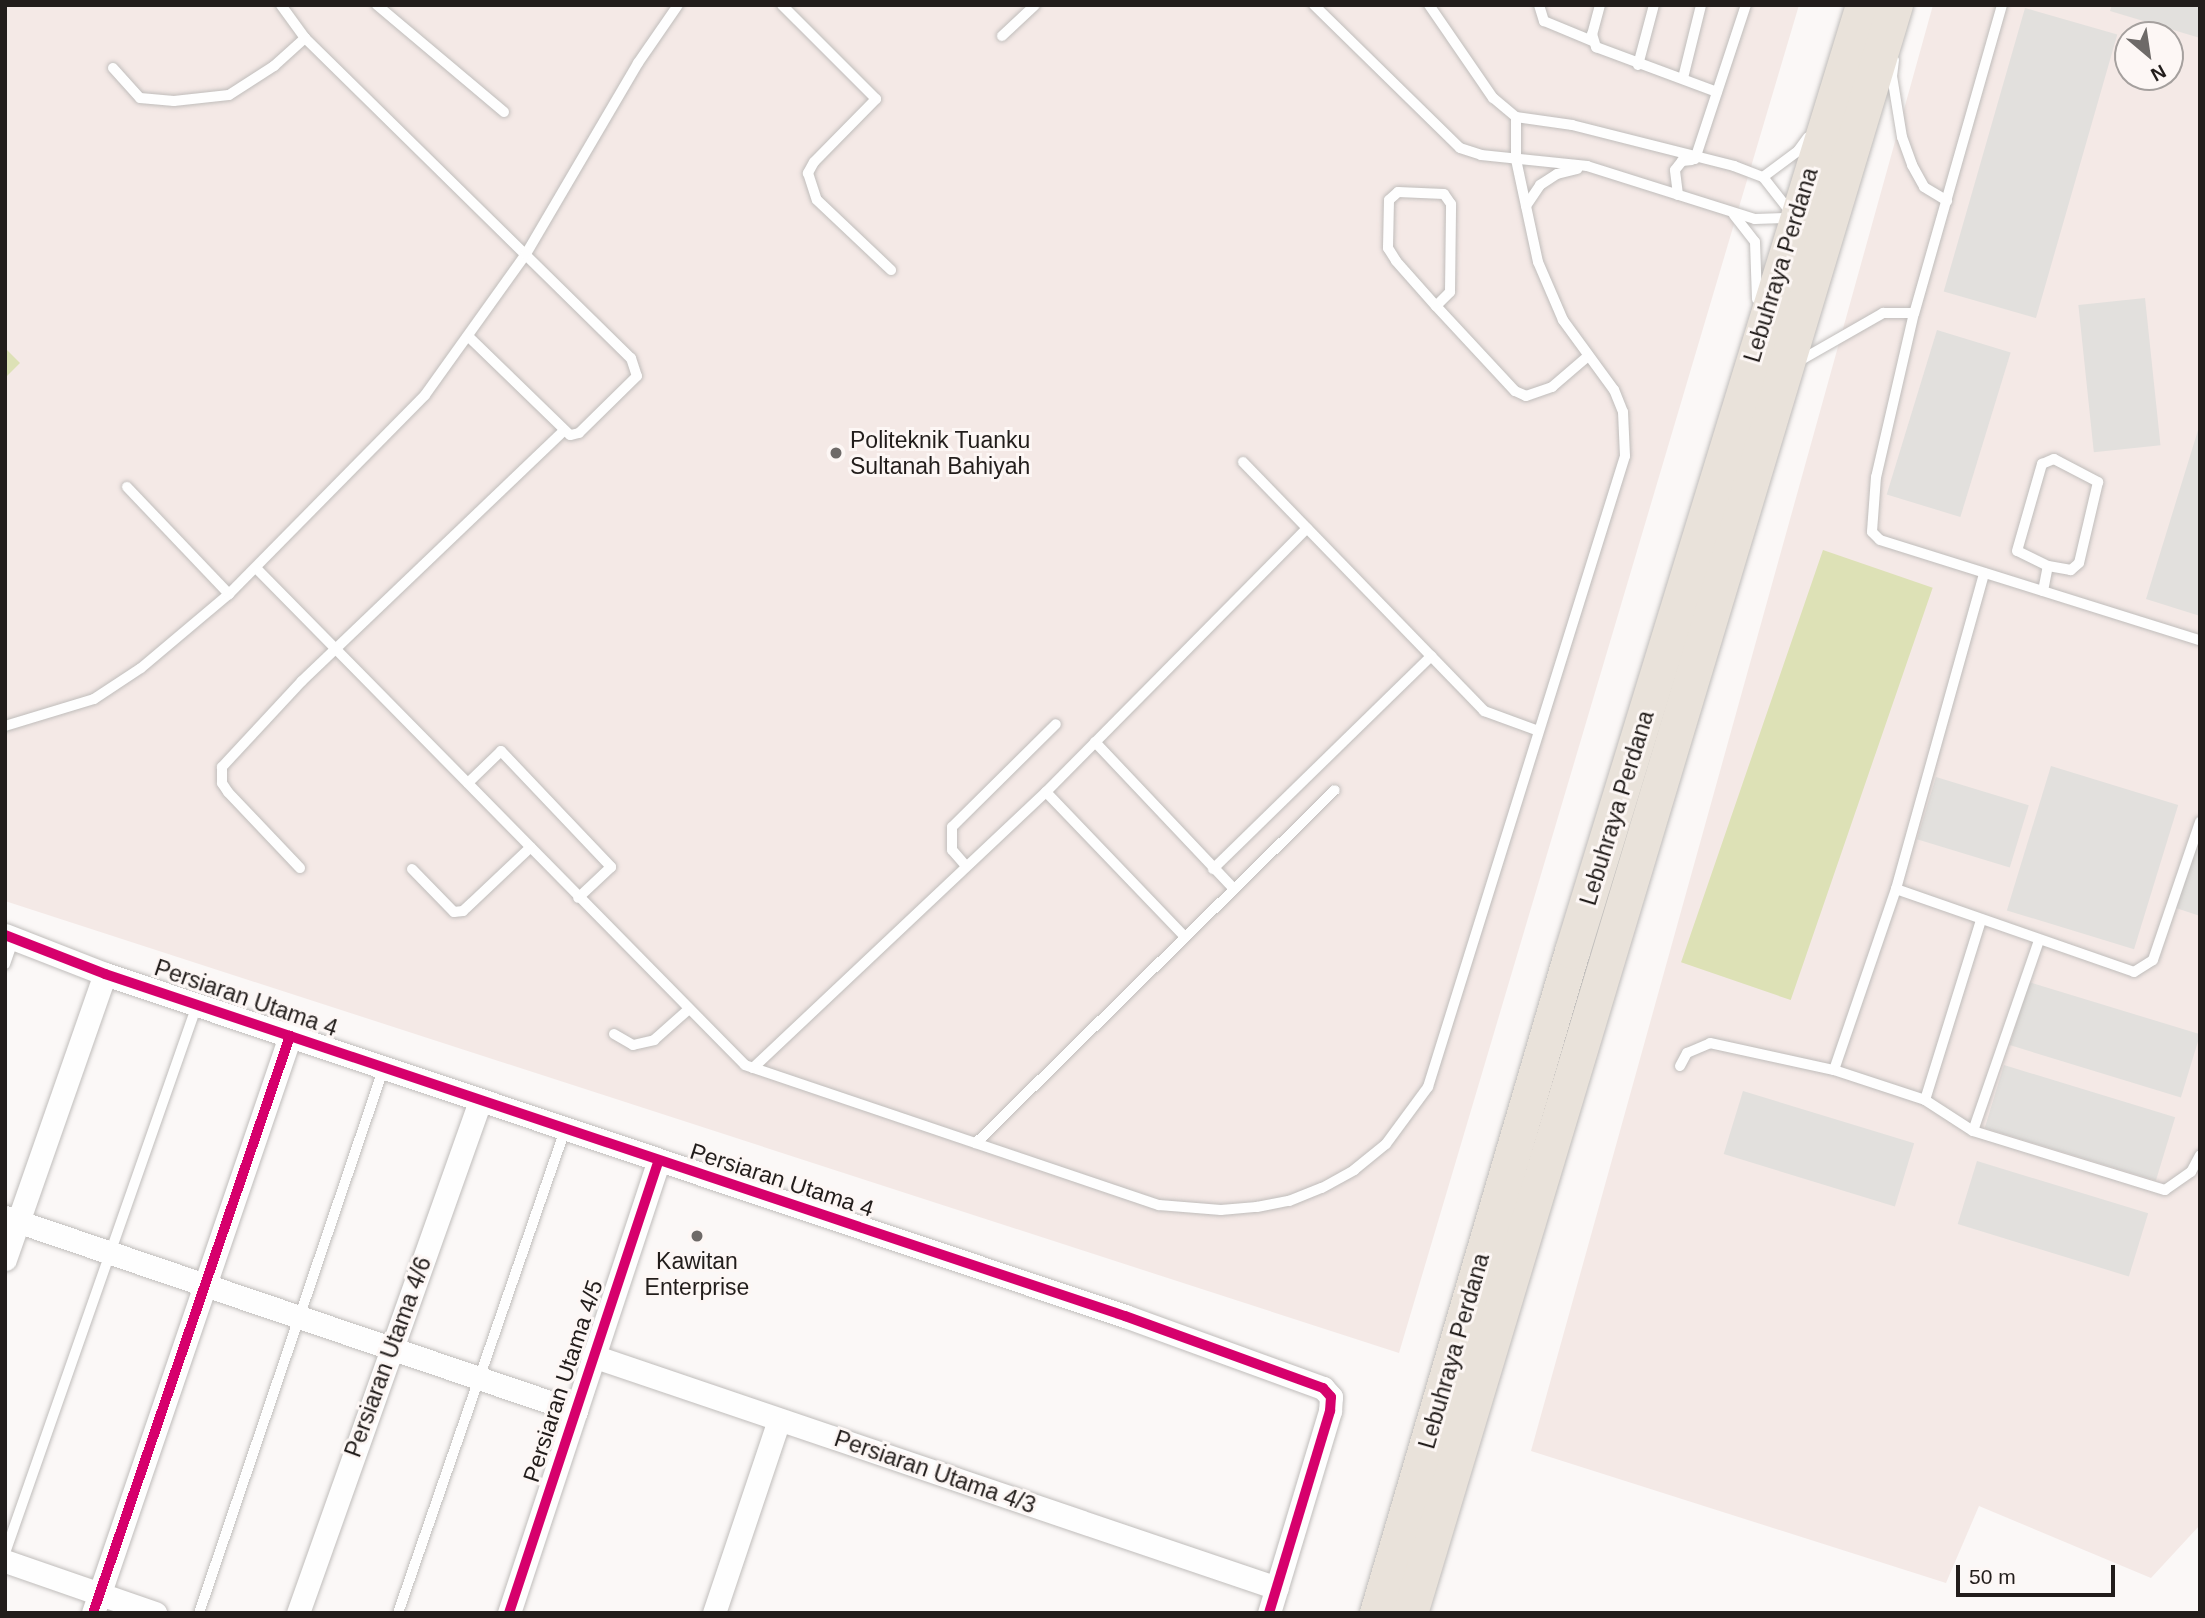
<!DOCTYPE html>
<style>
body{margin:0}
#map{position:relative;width:2205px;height:1618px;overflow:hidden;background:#fbf8f7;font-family:Arial,sans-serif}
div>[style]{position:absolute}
.built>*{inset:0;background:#f4e9e6}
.green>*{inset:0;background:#dde1b6;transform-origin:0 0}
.building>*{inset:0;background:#e2e0dd;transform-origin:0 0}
.roads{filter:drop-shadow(0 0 2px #c0bdbb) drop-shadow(0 0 2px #c0bdbb)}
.lane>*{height:10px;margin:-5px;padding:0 5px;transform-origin:5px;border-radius:5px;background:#fefefe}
.street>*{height:23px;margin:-11.5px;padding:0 11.5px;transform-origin:11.5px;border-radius:11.5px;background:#fefefe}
.primary>*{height:35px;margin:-17.5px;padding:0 17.5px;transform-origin:17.5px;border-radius:17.5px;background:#e9e2da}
.cycleway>*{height:10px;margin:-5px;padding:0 5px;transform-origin:5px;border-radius:5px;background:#d6006c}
.dots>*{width:19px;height:19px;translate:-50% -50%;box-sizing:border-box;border:4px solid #fdf7f5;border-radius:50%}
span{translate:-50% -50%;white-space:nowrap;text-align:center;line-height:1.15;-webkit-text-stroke:6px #fdf7f5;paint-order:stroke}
.street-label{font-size:23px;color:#221d1b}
.poi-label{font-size:23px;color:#221d1b}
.left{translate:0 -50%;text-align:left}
.frame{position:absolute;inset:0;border:7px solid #221d1b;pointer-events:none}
.north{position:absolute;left:2114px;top:21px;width:70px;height:70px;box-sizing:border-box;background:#fdf7f5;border:2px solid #a5a09e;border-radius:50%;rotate:151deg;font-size:19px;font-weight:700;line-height:28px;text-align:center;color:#221d1b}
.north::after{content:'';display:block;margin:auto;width:24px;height:32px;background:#6e6a68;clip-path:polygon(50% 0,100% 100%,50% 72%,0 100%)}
.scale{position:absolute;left:1956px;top:1565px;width:159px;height:32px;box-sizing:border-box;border:4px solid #221d1b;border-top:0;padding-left:9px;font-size:21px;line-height:24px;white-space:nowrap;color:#221d1b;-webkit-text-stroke:5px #fdf7f5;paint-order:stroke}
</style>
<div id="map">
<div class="built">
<i style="clip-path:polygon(5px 5px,1799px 5px,1399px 1353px,5px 901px)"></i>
<i style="clip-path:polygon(evenodd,1933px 5px,2200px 5px,2200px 1525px,2151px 1578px,1979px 1506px,1946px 1583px,1531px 1451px,1933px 5px,2128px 35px,2170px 35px,2170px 77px,2128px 77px,2128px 35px)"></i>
</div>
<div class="green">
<i style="clip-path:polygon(5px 348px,20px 363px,5px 378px)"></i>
<i style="left:1823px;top:550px;width:116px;height:436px;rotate:19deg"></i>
</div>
<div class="building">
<i style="clip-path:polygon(2112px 5px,2200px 5px,2200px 38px,2110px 11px)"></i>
<i style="left:2025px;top:8px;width:96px;height:295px;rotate:16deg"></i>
<i style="left:2145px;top:298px;width:148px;height:67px;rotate:84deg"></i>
<i style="left:1937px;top:330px;width:77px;height:172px;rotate:17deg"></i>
<i style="clip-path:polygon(2199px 427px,2200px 427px,2200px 616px,2146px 599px)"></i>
<i style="left:2051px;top:766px;width:133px;height:151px;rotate:17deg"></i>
<i style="left:1936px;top:777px;width:97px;height:65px;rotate:17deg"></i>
<i style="clip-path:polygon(2200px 838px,2200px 916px,2176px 908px)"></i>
<i style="left:2029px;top:982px;width:179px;height:66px;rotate:17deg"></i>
<i style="left:2004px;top:1065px;width:179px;height:66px;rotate:17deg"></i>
<i style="left:1743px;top:1091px;width:179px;height:66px;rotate:17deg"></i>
<i style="left:1977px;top:1161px;width:179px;height:66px;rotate:17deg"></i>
</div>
<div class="roads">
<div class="lane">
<i style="left:281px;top:5px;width:41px;rotate:54deg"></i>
<i style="left:305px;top:38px;width:457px;rotate:44.5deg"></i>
<i style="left:631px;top:358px;width:19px;rotate:72deg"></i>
<i style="left:637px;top:376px;width:81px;rotate:135.5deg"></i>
<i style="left:579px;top:433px;width:9px;rotate:167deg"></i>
<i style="left:570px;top:435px;width:142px;rotate:-135.9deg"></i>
<i style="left:377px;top:5px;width:166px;rotate:40.1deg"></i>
<i style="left:782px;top:5px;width:133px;rotate:45deg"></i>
<i style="left:876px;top:99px;width:88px;rotate:134.5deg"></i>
<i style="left:814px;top:162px;width:13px;rotate:119deg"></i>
<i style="left:808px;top:173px;width:28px;rotate:72deg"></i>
<i style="left:817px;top:200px;width:102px;rotate:43.4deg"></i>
<i style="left:1314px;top:5px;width:204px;rotate:44.4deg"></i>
<i style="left:1460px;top:148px;width:22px;rotate:18deg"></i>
<i style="left:1481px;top:155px;width:107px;rotate:5.9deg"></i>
<i style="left:1587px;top:166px;width:176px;rotate:17.5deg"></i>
<i style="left:1755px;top:219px;width:37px;rotate:-2deg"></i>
<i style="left:1539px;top:5px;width:17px;rotate:73deg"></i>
<i style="left:1544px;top:21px;width:52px;rotate:22.6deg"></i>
<i style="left:1600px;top:5px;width:30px;rotate:105deg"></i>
<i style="left:1592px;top:34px;width:14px;rotate:73deg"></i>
<i style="left:1596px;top:47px;width:129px;rotate:20.4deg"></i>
<i style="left:2002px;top:5px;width:320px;rotate:105.9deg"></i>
<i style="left:1914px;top:313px;width:168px;rotate:103deg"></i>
<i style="left:1876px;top:477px;width:55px;rotate:94.2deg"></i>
<i style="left:1872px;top:532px;width:11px;rotate:45deg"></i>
<i style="left:1880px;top:540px;width:335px;rotate:17.4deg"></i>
<i style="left:1002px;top:36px;width:45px;rotate:-43.2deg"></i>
<i style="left:1894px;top:60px;width:16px;rotate:97deg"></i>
<i style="left:1892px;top:76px;width:62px;rotate:80.7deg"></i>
<i style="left:1902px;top:137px;width:30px;rotate:70deg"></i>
<i style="left:1912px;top:165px;width:25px;rotate:61deg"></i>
<i style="left:1924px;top:187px;width:27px;rotate:31deg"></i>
<i style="left:1638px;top:65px;width:62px;rotate:-75.1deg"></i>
<i style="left:113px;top:68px;width:40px;rotate:48deg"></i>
<i style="left:140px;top:98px;width:34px;rotate:5deg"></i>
<i style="left:174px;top:101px;width:55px;rotate:-6.2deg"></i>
<i style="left:229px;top:95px;width:54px;rotate:-32.8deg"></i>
<i style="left:274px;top:66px;width:42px;rotate:-42.1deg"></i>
<i style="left:1683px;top:78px;width:75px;rotate:-76.1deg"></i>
<i style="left:1516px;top:117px;width:57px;rotate:8.1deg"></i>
<i style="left:1572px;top:125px;width:167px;rotate:14.2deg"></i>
<i style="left:1734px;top:166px;width:31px;rotate:21deg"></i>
<i style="left:1763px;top:177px;width:47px;rotate:51.9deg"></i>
<i style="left:1695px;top:159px;width:162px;rotate:-71.7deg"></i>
<i style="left:1763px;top:177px;width:44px;rotate:-36.6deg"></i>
<i style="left:1798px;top:151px;width:17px;rotate:-54deg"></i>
<i style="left:1678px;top:195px;width:25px;rotate:-97deg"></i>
<i style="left:1675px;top:170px;width:11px;rotate:-52deg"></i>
<i style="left:1682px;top:161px;width:10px;rotate:-6deg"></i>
<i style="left:1526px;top:206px;width:25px;rotate:-56deg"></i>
<i style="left:1540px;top:185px;width:20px;rotate:-33deg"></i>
<i style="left:1557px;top:174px;width:21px;rotate:-14deg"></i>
<i style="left:1734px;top:215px;width:34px;rotate:52deg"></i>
<i style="left:1755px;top:242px;width:57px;rotate:88deg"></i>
<i style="left:1436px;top:306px;width:20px;rotate:-45deg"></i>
<i style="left:1450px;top:292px;width:88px;rotate:-89.3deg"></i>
<i style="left:1451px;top:204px;width:12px;rotate:-125deg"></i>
<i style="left:1444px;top:194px;width:46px;rotate:-177.5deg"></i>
<i style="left:1398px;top:192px;width:12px;rotate:138deg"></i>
<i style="left:1389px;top:200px;width:48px;rotate:91.2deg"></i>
<i style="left:1388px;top:248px;width:15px;rotate:58deg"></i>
<i style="left:1396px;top:261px;width:60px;rotate:48.4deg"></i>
<i style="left:1436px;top:306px;width:116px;rotate:47.1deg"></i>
<i style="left:1515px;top:391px;width:12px;rotate:24deg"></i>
<i style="left:1526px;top:396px;width:28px;rotate:-19deg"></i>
<i style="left:1552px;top:387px;width:48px;rotate:-40.7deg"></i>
<i style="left:1794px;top:364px;width:103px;rotate:-29.8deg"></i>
<i style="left:1883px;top:313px;width:31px"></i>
<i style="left:2054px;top:459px;width:50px;rotate:27.6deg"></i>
<i style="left:2098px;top:482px;width:83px;rotate:103.2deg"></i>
<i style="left:2079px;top:563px;width:11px;rotate:139deg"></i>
<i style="left:2071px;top:570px;width:23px;rotate:-170deg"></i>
<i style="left:2048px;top:566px;width:34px;rotate:-154deg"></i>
<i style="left:2017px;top:551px;width:91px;rotate:-74deg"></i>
<i style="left:2042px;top:464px;width:13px;rotate:-23deg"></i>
<i style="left:1243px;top:462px;width:347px;rotate:45.9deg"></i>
<i style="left:1484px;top:711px;width:55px;rotate:20.1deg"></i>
<i style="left:127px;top:487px;width:148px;rotate:46.4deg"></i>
<i style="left:256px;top:568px;width:697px;rotate:45.46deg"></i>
<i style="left:745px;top:1065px;width:437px;rotate:18.7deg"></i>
<i style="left:1159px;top:1205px;width:62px;rotate:4.6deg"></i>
<i style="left:1221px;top:1210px;width:36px;rotate:-5deg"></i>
<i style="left:1257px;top:1207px;width:33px;rotate:-11deg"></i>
<i style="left:1289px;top:1201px;width:35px;rotate:-22deg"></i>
<i style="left:1322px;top:1188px;width:37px;rotate:-29deg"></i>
<i style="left:1354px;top:1170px;width:41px;rotate:-39.1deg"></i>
<i style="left:1386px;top:1144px;width:71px;rotate:-53.6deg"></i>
<i style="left:1428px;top:1087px;width:661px;rotate:-72.66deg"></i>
<i style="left:1625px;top:456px;width:44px;rotate:-92.6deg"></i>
<i style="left:1623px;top:412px;width:24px;rotate:-112deg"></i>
<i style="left:1614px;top:390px;width:87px;rotate:-126.1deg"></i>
<i style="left:1563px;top:320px;width:63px;rotate:-113.3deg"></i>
<i style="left:1538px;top:262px;width:105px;rotate:-102.1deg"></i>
<i style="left:1516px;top:159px;width:42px;rotate:-90deg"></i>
<i style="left:1516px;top:117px;width:30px;rotate:-140deg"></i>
<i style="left:1493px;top:98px;width:113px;rotate:-124.5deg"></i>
<i style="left:2043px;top:591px;width:25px;rotate:-79deg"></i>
<i style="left:5px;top:726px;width:93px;rotate:-16.9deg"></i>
<i style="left:94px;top:699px;width:56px;rotate:-33.4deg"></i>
<i style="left:141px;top:668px;width:115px;rotate:-40.1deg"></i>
<i style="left:229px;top:594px;width:279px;rotate:-45.4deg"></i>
<i style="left:425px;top:395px;width:173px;rotate:-54.4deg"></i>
<i style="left:526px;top:254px;width:221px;rotate:-59.6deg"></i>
<i style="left:638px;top:63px;width:70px;rotate:-55.4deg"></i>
<i style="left:1095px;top:742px;width:201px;rotate:46.6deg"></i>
<i style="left:468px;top:783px;width:46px;rotate:-44.1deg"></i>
<i style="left:501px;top:751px;width:160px;rotate:46.5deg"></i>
<i style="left:611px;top:867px;width:45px;rotate:136.8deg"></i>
<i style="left:1046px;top:792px;width:198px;rotate:46.2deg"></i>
<i style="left:966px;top:866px;width:21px;rotate:-131deg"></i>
<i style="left:952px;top:850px;width:23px;rotate:-90deg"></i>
<i style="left:952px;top:827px;width:146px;rotate:-44.7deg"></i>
<i style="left:300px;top:868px;width:105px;rotate:-133.5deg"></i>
<i style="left:228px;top:792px;width:11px;rotate:-124deg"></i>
<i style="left:222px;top:783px;width:16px;rotate:-90deg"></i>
<i style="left:222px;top:767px;width:117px;rotate:-47.1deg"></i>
<i style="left:302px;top:681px;width:362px;rotate:-43.7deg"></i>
<i style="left:412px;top:869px;width:60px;rotate:45.7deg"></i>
<i style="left:454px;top:912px;width:9px;rotate:-6deg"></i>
<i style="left:463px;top:911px;width:93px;rotate:-43.3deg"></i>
<i style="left:1213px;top:869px;width:305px;rotate:-44.3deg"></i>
<i style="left:1896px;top:889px;width:252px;rotate:19.2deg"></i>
<i style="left:2134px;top:972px;width:22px;rotate:-32deg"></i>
<i style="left:2153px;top:960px;width:146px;rotate:-71.2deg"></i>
<i style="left:5px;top:964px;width:28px;rotate:-71deg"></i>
<i style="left:614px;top:1034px;width:22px;rotate:30deg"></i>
<i style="left:633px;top:1045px;width:22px;rotate:-13deg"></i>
<i style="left:654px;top:1040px;width:47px;rotate:-41.5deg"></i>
<i style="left:1680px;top:1066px;width:15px;rotate:-62deg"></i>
<i style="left:1687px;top:1053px;width:25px;rotate:-23deg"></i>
<i style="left:1710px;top:1043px;width:127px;rotate:12.3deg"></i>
<i style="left:1834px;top:1070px;width:96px;rotate:18.2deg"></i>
<i style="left:1925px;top:1100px;width:57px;rotate:32.9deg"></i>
<i style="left:1973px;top:1131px;width:201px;rotate:17.1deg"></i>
<i style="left:2165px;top:1190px;width:32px;rotate:-35deg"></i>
<i style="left:2191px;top:1172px;width:19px;rotate:-62deg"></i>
<i style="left:753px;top:1068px;width:403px;rotate:-43.3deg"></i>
<i style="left:1046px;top:792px;width:371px;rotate:-45.3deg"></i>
<i style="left:1834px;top:1070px;width:191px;rotate:-71.1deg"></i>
<i style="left:1896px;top:889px;width:328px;rotate:-74.4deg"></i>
<i style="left:1925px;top:1100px;width:189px;rotate:-72.7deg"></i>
<i style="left:1973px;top:1131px;width:202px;rotate:-70.9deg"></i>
<i style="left:976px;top:1143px;width:503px;rotate:-44.52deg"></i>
<i style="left:5px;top:1553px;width:581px;rotate:-70.69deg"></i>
<i style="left:199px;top:1613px;width:576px;rotate:-71.28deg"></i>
<i style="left:398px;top:1613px;width:511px;rotate:-70.93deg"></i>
</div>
<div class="street">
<i style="left:5px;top:935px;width:107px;rotate:21.3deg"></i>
<i style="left:105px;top:974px;width:1076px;rotate:18.54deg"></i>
<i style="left:1125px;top:1316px;width:211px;rotate:20deg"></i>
<i style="left:1323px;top:1388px;width:12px;rotate:48deg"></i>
<i style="left:1331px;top:1397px;width:14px;rotate:94deg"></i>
<i style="left:1330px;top:1411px;width:211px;rotate:106.8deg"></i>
<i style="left:5px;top:1217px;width:603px;rotate:18.77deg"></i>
<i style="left:5px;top:1259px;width:302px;rotate:-70.7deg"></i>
<i style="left:593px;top:1356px;width:722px;rotate:18.74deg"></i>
<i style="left:5px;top:1561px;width:159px;rotate:19.1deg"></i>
<i style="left:93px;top:1613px;width:610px;rotate:-71.15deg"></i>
<i style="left:298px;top:1613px;width:543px;rotate:-70.43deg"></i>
<i style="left:509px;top:1613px;width:475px;rotate:-71.7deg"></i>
<i style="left:714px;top:1613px;width:204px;rotate:-71.4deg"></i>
</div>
<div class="primary">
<i style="left:1377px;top:1613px;width:690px;rotate:-73.59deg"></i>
<i style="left:1572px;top:951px;width:990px;rotate:-72.9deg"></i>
<i style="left:1410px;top:1613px;width:1680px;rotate:-73.22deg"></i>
</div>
</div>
<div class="cycleway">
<i style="left:5px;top:935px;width:107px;rotate:21.3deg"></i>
<i style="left:105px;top:974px;width:1076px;rotate:18.54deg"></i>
<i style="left:1125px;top:1316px;width:211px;rotate:20deg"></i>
<i style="left:1323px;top:1388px;width:12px;rotate:48deg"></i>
<i style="left:1331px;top:1397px;width:14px;rotate:94deg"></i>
<i style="left:1330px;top:1411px;width:211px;rotate:106.8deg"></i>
<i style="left:93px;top:1613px;width:610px;rotate:-71.15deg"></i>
<i style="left:509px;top:1613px;width:475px;rotate:-71.7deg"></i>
</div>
<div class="dots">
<i style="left:836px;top:453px;background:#6e6a68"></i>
<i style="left:697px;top:1236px;background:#6e6a68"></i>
</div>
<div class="street-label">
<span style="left:1781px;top:265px;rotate:-73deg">Lebuhraya Perdana</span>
<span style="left:1617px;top:808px;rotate:-73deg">Lebuhraya Perdana</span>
<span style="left:246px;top:998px;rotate:19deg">Persiaran Utama 4</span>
<span style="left:782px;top:1180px;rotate:18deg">Persiaran Utama 4</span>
<span style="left:1454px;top:1351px;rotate:-74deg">Lebuhraya Perdana</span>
<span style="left:388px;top:1357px;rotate:-70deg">Persiaran Utama 4/6</span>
<span style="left:563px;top:1381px;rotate:-72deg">Persiaran Utama 4/5</span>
<span style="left:935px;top:1472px;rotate:19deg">Persiaran Utama 4/3</span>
</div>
<div class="poi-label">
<span class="left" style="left:850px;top:453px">Politeknik Tuanku<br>Sultanah Bahiyah</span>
<span style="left:697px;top:1274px">Kawitan<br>Enterprise</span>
</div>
<div class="frame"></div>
<div class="north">N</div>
<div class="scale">50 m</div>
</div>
